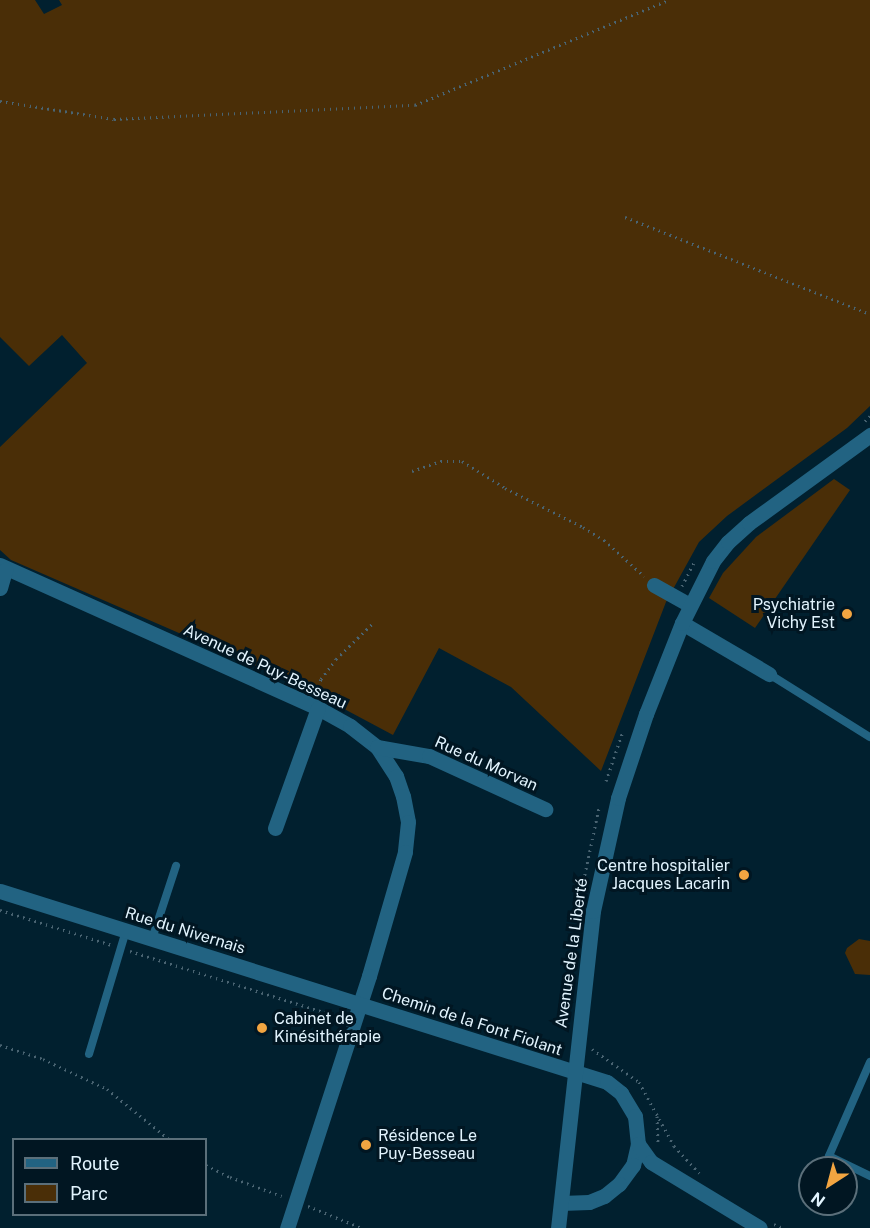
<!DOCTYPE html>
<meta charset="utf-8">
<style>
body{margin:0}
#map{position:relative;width:870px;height:1228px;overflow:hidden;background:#01202f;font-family:"Public Sans",sans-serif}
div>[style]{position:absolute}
.green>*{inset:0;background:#4a2e07}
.path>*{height:3px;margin-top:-1.5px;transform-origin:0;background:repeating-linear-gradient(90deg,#4a6472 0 1.5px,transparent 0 6px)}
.lane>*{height:8px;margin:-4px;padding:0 4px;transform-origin:4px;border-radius:4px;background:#226382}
.street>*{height:15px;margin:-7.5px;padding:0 7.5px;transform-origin:7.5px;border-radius:7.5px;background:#226382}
.dots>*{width:16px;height:16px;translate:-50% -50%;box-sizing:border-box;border:3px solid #011622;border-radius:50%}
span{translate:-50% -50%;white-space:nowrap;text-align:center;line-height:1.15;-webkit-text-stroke:6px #011622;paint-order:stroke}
.poi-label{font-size:16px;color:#e2f4fe}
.right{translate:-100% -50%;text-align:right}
.left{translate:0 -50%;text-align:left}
.street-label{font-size:16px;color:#e2f4fe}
.legend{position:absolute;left:12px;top:1138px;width:195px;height:78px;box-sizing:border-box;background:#011622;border:2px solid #5b6f7a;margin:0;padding:8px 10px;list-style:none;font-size:18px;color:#e2f4fe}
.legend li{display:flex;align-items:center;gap:12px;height:30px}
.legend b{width:30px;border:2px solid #5b6f7a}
.north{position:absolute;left:798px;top:1156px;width:60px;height:60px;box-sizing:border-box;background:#011622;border:2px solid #5b6f7a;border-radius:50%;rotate:216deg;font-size:16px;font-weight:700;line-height:24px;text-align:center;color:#e2f4fe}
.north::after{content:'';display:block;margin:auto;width:21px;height:27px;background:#f2a541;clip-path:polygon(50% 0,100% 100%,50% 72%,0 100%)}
</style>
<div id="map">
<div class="green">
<i style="clip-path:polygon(0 0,35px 0,44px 14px,62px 5px,59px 0,870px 0,870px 406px,847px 428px,727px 516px,699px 542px,666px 602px,601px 771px,511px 687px,439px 648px,393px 735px,303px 687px,11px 560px,0 550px,0 447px,87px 363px,62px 335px,29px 366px,0 337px)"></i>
<i style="clip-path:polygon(834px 479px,850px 490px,755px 628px,709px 598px,723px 573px,756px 537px)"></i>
<i style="clip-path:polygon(859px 939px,870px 941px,870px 975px,855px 974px,845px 953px,847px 948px)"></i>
</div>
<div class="path">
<i style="left:0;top:101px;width:115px;rotate:9deg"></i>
<i style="left:114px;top:119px;width:301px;rotate:-2.7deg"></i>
<i style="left:415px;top:105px;width:275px;rotate:-22.5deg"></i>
<i style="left:625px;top:217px;width:264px;rotate:21.6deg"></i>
<i style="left:865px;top:421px;width:7px;rotate:-45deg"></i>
<i style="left:412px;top:471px;width:31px;rotate:-19deg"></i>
<i style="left:441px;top:461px;width:21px"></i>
<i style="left:462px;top:461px;width:51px;rotate:32.1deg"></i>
<i style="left:505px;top:488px;width:87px;rotate:26.6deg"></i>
<i style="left:583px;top:527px;width:25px;rotate:32deg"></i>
<i style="left:604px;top:540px;width:54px;rotate:42deg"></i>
<i style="left:682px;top:586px;width:27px;rotate:-63deg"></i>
<i style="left:316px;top:692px;width:14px;rotate:-69deg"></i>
<i style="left:321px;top:679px;width:25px;rotate:-53deg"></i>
<i style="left:336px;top:659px;width:53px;rotate:-44.2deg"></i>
<i style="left:606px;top:781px;width:53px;rotate:-71.2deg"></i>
<i style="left:0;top:910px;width:117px;rotate:17.4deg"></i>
<i style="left:576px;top:916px;width:110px;rotate:-78deg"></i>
<i style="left:130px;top:951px;width:202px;rotate:17.5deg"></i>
<i style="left:323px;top:1012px;width:20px;rotate:30deg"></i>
<i style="left:0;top:1045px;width:45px;rotate:18deg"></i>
<i style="left:43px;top:1059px;width:71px;rotate:25.1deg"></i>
<i style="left:107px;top:1089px;width:81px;rotate:39deg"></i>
<i style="left:592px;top:1049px;width:57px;rotate:35.1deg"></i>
<i style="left:639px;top:1082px;width:73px;rotate:61.3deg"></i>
<i style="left:674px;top:1146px;width:37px;rotate:47deg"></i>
<i style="left:657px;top:1116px;width:29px;rotate:88deg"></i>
<i style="left:206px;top:1165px;width:27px;rotate:27deg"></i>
<i style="left:230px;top:1177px;width:55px;rotate:20.1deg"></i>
<i style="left:308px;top:1206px;width:58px;rotate:22.2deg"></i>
<i style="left:774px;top:1224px;width:10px;rotate:24deg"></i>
</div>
<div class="lane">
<i style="left:769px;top:674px;width:119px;rotate:32deg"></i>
<i style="left:152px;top:939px;width:77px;rotate:-71.8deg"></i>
<i style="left:89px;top:1054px;width:128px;rotate:-73.3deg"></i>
<i style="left:870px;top:1062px;width:103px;rotate:113.6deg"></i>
<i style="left:829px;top:1156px;width:46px;rotate:26deg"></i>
</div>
<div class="street">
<i style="left:0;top:565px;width:349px;rotate:24.2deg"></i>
<i style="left:318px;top:708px;width:37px;rotate:29deg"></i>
<i style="left:350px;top:726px;width:34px;rotate:38deg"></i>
<i style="left:377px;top:747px;width:35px;rotate:57deg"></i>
<i style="left:396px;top:776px;width:21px;rotate:71deg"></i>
<i style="left:403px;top:796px;width:26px;rotate:79deg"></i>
<i style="left:408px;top:822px;width:30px;rotate:96deg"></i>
<i style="left:405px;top:852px;width:129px;rotate:106.2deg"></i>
<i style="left:369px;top:976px;width:265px;rotate:108deg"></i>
<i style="left:654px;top:585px;width:41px;rotate:29.1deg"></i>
<i style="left:0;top:588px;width:19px;rotate:-74deg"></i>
<i style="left:682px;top:623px;width:101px;rotate:30.4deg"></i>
<i style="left:377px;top:747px;width:53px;rotate:9.8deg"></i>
<i style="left:429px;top:756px;width:128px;rotate:24.6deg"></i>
<i style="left:275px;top:828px;width:127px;rotate:-70.3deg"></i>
<i style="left:0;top:891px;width:636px;rotate:17.47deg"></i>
<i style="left:607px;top:1082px;width:18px;rotate:38deg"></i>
<i style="left:621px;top:1093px;width:27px;rotate:59deg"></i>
<i style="left:635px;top:1116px;width:28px;rotate:84deg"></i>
<i style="left:638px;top:1144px;width:22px;rotate:103deg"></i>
<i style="left:633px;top:1165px;width:24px;rotate:126deg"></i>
<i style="left:619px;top:1184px;width:19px;rotate:141deg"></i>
<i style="left:604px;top:1196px;width:16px;rotate:158deg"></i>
<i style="left:589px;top:1202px;width:28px;rotate:178deg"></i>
<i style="left:638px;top:1144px;width:22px;rotate:54deg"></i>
<i style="left:651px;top:1162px;width:127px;rotate:31.2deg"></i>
<i style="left:558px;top:1228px;width:319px;rotate:-83.7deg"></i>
<i style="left:593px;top:911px;width:116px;rotate:-77.5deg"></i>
<i style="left:618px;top:798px;width:89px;rotate:-71.6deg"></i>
<i style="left:646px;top:714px;width:98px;rotate:-68.4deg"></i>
<i style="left:682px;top:623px;width:69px;rotate:-63.4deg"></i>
<i style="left:713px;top:561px;width:24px;rotate:-52deg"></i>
<i style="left:728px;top:542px;width:28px;rotate:-42deg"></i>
<i style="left:749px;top:523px;width:150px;rotate:-36deg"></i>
</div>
<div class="dots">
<i style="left:847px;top:614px;background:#f2a541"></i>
<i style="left:744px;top:875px;background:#f2a541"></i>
<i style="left:262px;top:1028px;background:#f2a541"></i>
<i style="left:366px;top:1145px;background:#f2a541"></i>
</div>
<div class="poi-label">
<span class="right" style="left:835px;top:614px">Psychiatrie<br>Vichy Est</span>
<span class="right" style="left:730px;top:875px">Centre hospitalier<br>Jacques Lacarin</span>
<span class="left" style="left:274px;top:1028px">Cabinet de<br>Kinésithérapie</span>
<span class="left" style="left:378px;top:1145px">Résidence Le<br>Puy-Besseau</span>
</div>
<div class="street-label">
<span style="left:265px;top:667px;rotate:25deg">Avenue de Puy-Besseau</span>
<span style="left:486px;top:764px;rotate:24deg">Rue du Morvan</span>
<span style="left:185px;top:931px;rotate:17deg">Rue du Nivernais</span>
<span style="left:572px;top:953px;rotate:-82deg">Avenue de la Liberté</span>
<span style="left:472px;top:1022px;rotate:18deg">Chemin de la Font Fiolant</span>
</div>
<ul class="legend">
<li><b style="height:8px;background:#226382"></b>Route</li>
<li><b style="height:16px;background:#4a2e07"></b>Parc</li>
</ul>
<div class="north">N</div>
</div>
